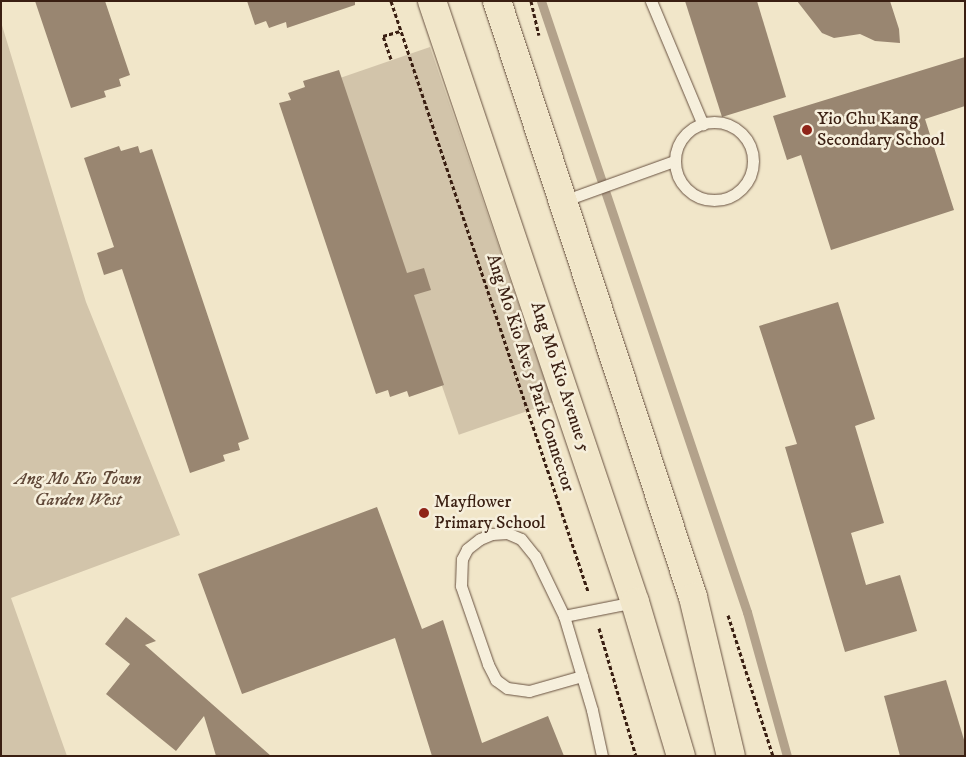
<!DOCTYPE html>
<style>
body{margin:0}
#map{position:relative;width:966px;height:757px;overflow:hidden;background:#f1e6c9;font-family:"IM FELL DW Pica",serif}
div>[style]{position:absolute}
.green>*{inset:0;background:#d2c4aa;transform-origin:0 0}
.stream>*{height:9px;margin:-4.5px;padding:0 4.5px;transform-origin:4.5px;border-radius:4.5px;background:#b3a28b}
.building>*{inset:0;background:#998671}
.path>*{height:3px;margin-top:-1.5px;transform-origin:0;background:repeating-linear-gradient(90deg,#3a1f12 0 4px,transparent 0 6.5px)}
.roads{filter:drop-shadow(0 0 1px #685140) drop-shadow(0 0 1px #685140)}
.lane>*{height:11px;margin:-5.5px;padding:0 5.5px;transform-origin:5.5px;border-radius:5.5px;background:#f6efdc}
.lane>.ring{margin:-5.5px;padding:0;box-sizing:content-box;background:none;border:11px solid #f6efdc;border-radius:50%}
.primary>*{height:28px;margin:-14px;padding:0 14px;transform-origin:14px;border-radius:14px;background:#f1e6c9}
.dots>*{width:14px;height:14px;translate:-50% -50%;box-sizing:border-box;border:2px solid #f6efdc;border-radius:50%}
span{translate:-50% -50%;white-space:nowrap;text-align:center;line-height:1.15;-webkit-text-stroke:5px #f6efdc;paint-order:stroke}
.poi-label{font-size:18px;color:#3a1f12}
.left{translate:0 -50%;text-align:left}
.street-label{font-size:18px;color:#3a1f12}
.park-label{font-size:18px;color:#604838;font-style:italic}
.frame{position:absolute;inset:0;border:2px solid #3a1f12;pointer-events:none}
</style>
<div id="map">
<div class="green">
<i style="clip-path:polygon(1px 22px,86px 302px,180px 535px,11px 598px,67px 756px,1px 756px)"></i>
<i style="left:430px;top:47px;width:376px;height:99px;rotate:71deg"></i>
</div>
<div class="stream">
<i style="left:541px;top:1px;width:645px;rotate:71.37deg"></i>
<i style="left:747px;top:612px;width:149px;rotate:74.5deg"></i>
</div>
<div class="building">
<i style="clip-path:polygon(35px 1px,105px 1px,130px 75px,119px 79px,121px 86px,104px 91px,106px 97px,71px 108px)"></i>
<i style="clip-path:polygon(247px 1px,355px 1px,355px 5px,287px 28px,286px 22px,269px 28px,266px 21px,255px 25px)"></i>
<i style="clip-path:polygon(685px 1px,757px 1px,786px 97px,722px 117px)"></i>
<i style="clip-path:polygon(797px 1px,890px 1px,899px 29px,900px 43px,875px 41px,860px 34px,834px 38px,822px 33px)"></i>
<i style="clip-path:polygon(965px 57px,965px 106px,925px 119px,954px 210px,831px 250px,801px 155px,787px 160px,773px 116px)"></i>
<i style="clip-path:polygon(339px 70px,407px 273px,424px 268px,431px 290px,414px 295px,444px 385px,409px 397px,407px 391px,390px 397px,388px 390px,376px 394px,279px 103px,291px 100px,288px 93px,305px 87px,303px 81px)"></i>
<i style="clip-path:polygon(119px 146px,121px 151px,138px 146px,140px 153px,152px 149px,249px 439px,238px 443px,240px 450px,223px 455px,225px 461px,190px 473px,122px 269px,104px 275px,97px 253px,114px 247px,84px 158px)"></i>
<i style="clip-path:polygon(838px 302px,875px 419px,855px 426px,884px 523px,851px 533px,866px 585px,900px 575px,917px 631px,845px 652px,785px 447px,797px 444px,759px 326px)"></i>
<i style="clip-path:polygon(377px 507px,422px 629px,443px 620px,482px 743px,548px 716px,564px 756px,432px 756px,395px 638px,242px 694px,198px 574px)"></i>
<i style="clip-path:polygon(126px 617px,156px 641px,145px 645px,271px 756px,216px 756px,204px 716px,176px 751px,106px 694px,130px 664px,105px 644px)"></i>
<i style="clip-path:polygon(946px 680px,965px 743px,965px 756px,900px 756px,884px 696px)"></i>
</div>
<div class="path">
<i style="left:391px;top:1px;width:622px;rotate:71.54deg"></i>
<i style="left:531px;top:1px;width:35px;rotate:77deg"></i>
<i style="left:391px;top:59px;width:24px;rotate:-109deg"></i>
<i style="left:383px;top:36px;width:18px;rotate:-16deg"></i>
<i style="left:728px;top:615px;width:148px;rotate:72.3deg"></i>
<i style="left:599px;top:628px;width:133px;rotate:73.9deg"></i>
</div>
<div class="roads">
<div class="lane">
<i style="left:651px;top:1px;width:134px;rotate:67.2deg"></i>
<i class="ring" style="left:675px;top:122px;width:67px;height:67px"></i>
<i style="left:563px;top:201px;width:118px;rotate:-19.8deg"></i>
<i style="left:564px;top:616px;width:72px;rotate:-11.2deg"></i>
<i style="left:582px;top:676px;width:55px;rotate:164.2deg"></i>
<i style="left:529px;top:691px;width:22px;rotate:-172deg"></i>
<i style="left:507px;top:688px;width:14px;rotate:-144deg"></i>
<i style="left:496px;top:680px;width:18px;rotate:-117deg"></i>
<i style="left:488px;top:664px;width:83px;rotate:-109.1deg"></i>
<i style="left:461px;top:586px;width:27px;rotate:-88deg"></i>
<i style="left:462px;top:559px;width:11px;rotate:-63deg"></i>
<i style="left:467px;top:549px;width:16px;rotate:-38deg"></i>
<i style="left:480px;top:539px;width:13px;rotate:-23deg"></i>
<i style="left:492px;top:534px;width:15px;rotate:-4deg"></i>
<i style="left:507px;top:533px;width:15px;rotate:23deg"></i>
<i style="left:521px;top:539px;width:22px;rotate:51deg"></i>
<i style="left:535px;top:556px;width:67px;rotate:64.2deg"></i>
<i style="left:564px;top:616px;width:98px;rotate:73.4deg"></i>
<i style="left:592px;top:710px;width:47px;rotate:77.7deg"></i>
</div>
<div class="primary">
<i style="left:432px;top:1px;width:634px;rotate:71.34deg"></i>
<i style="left:635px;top:602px;width:161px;rotate:73.4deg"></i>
<i style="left:497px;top:1px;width:627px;rotate:71.8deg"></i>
<i style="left:693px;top:597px;width:163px;rotate:76.6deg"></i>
</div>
</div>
<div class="dots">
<i style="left:807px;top:130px;background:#8f2418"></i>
<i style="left:424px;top:513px;background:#8f2418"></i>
</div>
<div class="poi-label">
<span class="left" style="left:817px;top:130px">Yio Chu Kang<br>Secondary School</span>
<span class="left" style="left:434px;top:513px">Mayflower<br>Primary School</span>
</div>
<div class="street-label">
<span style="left:530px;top:373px;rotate:72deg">Ang Mo Kio Ave 5 Park Connector</span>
<span style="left:560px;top:377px;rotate:72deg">Ang Mo Kio Avenue 5</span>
</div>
<div class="park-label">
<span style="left:78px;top:490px">Ang Mo Kio Town<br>Garden West</span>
</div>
<div class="frame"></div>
</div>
